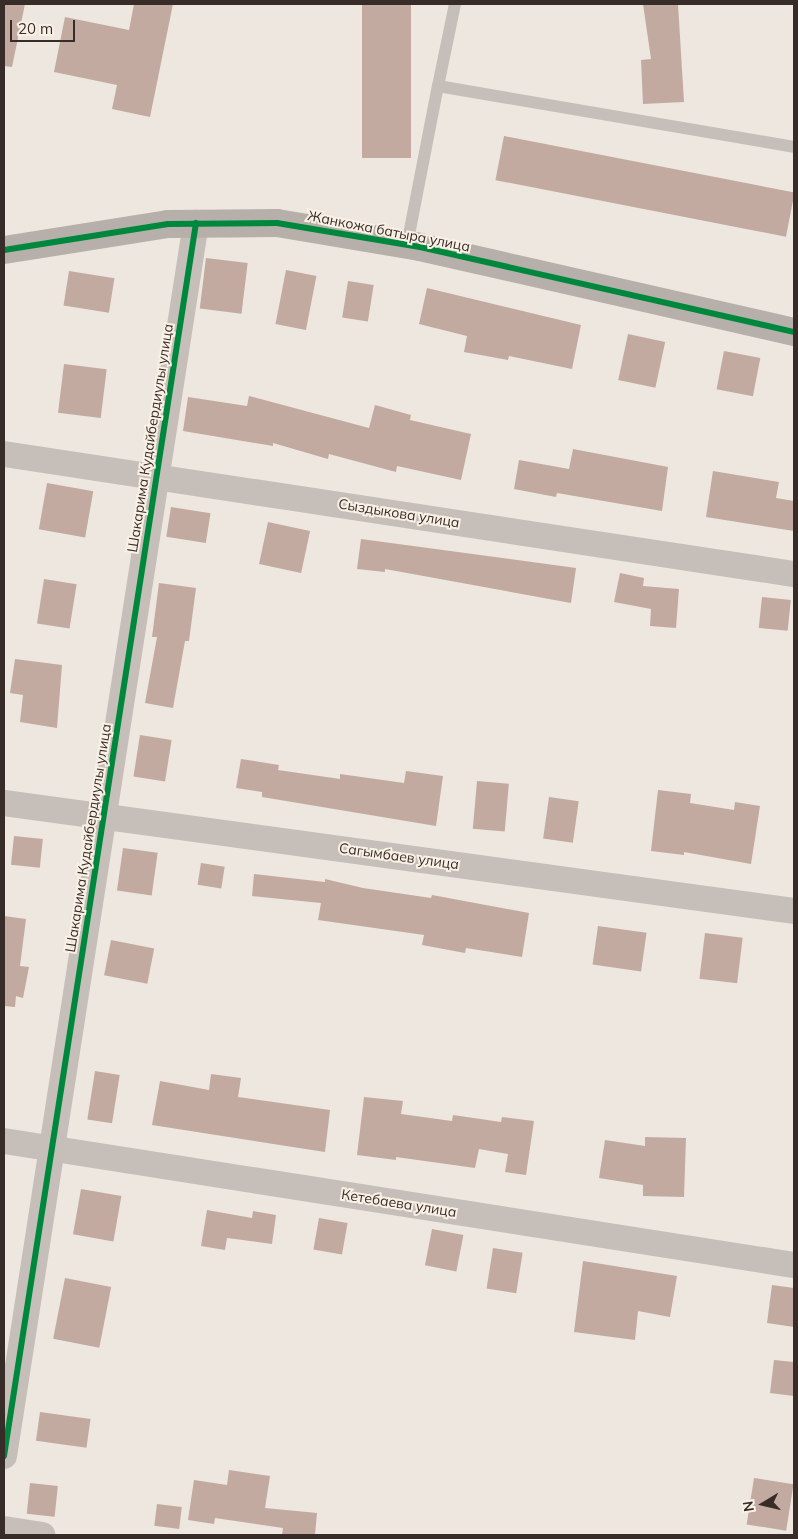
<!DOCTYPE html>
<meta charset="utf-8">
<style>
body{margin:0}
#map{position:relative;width:798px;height:1539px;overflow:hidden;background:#ede7e0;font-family:Mulish,sans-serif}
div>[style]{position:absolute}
.building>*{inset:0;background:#c2aaa0;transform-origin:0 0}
.lane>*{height:12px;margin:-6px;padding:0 6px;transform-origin:6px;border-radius:6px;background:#c6bfb9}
.street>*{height:26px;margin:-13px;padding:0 13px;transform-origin:13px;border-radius:13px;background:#c6bfb9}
.secondary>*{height:28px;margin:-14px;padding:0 14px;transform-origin:14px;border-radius:14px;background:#b7afa9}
.cycleway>*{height:6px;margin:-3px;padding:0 3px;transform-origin:3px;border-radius:3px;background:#00873e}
span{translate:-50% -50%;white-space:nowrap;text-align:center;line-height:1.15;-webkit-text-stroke:4px #faf1e6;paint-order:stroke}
.street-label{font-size:14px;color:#372c27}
.frame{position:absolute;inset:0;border:5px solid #372c27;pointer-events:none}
.north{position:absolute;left:738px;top:1479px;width:50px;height:50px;-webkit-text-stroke:4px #faf1e6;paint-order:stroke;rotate:261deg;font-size:14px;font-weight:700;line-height:20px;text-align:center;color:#372c27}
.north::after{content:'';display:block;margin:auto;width:18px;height:22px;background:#372c27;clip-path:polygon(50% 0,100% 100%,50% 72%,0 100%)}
.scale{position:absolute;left:10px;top:20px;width:65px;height:22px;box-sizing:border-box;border:2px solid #372c27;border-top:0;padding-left:6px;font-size:15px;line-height:18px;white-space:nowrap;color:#372c27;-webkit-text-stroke:4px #faf1e6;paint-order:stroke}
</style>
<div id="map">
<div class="building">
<i style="clip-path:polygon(4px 4px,25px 4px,12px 67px,4px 66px)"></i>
<i style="clip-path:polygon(134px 4px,173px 4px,150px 117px,112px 109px,117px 85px,54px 72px,65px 17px,129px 30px)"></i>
<i style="left:362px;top:4px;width:49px;height:154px"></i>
<i style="clip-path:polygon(643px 4px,678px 4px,684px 102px,643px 104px,641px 60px,651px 59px)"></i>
<i style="left:504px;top:136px;width:296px;height:45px;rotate:11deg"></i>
<i style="left:206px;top:258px;width:42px;height:51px;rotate:7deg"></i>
<i style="left:286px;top:270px;width:31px;height:55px;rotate:11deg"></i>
<i style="left:69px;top:271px;width:46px;height:35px;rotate:9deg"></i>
<i style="left:348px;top:281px;width:26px;height:37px;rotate:9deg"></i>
<i style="clip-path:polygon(427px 288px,581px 325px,572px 369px,509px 356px,508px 360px,464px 352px,467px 336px,419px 324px)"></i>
<i style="left:628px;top:334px;width:38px;height:47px;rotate:12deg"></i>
<i style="left:724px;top:351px;width:37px;height:39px;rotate:11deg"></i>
<i style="left:64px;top:364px;width:43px;height:49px;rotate:7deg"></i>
<i style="clip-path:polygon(249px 396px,369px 428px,375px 405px,411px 415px,410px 420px,471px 434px,461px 480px,397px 466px,396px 472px,329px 454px,328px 459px,273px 443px,273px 446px,183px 431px,188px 397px,247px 406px)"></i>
<i style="clip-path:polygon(573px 449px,668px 467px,662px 511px,557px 493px,556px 497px,514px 489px,519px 460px,569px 469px)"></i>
<i style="clip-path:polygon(713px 471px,779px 482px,776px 498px,794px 501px,794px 531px,706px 517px)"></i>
<i style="left:47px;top:483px;width:47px;height:47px;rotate:10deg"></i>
<i style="left:171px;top:507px;width:40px;height:30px;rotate:9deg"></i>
<i style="left:268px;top:522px;width:43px;height:43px;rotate:12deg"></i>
<i style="clip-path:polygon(361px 539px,576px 568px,571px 603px,385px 569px,385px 572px,357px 569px)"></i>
<i style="clip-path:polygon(620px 573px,644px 578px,643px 586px,679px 589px,676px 628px,650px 626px,651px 609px,614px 602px)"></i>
<i style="left:44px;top:579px;width:33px;height:45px;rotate:9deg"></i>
<i style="clip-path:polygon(159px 583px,196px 588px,189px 641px,185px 641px,173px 708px,145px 703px,157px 637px,152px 637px)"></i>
<i style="left:762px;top:597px;width:29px;height:31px;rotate:6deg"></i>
<i style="clip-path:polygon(15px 659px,62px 665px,57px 728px,20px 722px,23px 695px,10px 693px)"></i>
<i style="left:140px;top:735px;width:32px;height:42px;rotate:9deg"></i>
<i style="clip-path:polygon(241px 759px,279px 765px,278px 770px,340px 779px,340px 774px,404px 783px,406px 771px,443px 776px,436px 826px,262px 797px,262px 792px,236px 788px)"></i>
<i style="left:477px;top:781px;width:32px;height:48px;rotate:5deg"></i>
<i style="clip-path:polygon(658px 790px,691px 794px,690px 803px,734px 810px,735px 802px,760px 806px,751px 864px,684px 852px,684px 855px,651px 851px)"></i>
<i style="left:549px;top:797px;width:30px;height:42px;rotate:8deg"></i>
<i style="left:14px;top:836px;width:29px;height:29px;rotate:6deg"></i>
<i style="left:123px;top:848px;width:35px;height:43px;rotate:8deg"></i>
<i style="left:201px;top:863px;width:24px;height:22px;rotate:9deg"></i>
<i style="clip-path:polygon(254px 874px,325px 882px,325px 879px,363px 888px,431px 898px,432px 895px,529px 913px,522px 957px,466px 948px,465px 953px,422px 945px,424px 935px,318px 920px,321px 903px,252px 896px)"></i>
<i style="clip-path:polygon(4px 916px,26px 919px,20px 966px,29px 967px,23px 998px,16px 996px,15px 1007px,4px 1006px)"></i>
<i style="left:598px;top:926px;width:49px;height:39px;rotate:8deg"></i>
<i style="left:705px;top:933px;width:38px;height:46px;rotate:7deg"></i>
<i style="left:111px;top:940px;width:44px;height:36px;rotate:11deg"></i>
<i style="left:95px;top:1071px;width:25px;height:49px;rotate:9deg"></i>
<i style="clip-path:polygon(211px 1074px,241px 1078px,238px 1097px,330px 1110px,325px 1152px,152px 1125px,160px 1081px,209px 1090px)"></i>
<i style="clip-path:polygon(364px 1097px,403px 1101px,401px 1114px,452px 1121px,453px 1115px,501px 1122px,502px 1117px,534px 1121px,526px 1175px,505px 1172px,508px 1154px,479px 1149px,475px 1168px,396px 1157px,396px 1160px,357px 1155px)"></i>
<i style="clip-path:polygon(645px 1137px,686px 1138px,684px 1197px,643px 1196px,643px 1185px,599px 1178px,605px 1140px,645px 1146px)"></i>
<i style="left:81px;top:1189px;width:41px;height:46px;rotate:10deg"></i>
<i style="clip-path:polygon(207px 1210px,252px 1218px,253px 1211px,276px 1215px,272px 1244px,227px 1238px,225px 1250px,201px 1246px)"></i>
<i style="left:319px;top:1218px;width:29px;height:32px;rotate:10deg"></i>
<i style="left:432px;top:1229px;width:32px;height:37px;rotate:11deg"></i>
<i style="left:493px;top:1248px;width:30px;height:41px;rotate:9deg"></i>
<i style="clip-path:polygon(583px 1261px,677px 1276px,670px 1317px,638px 1311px,635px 1340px,574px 1332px)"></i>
<i style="left:65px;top:1278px;width:47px;height:62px;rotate:11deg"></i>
<i style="clip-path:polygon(772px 1285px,794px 1288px,794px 1327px,767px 1323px)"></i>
<i style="clip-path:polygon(774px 1360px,794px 1362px,794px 1396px,770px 1393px)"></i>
<i style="left:40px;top:1412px;width:51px;height:29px;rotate:8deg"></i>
<i style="clip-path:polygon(229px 1470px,270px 1476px,265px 1508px,317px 1513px,315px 1535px,282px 1535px,283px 1528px,215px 1518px,214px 1524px,188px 1520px,194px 1480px,227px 1485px)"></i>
<i style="left:754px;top:1478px;width:40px;height:47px;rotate:9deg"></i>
<i style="left:30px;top:1483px;width:28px;height:31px;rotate:6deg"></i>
<i style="left:157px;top:1504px;width:25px;height:22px;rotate:7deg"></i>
</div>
<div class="lane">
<i style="left:438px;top:86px;width:84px;rotate:-78.3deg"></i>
<i style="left:407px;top:245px;width:162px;rotate:-79deg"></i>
<i style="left:438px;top:86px;width:361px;rotate:9.7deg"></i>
</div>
<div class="street">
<i style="left:4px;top:454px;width:799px;rotate:8.64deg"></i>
<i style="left:4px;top:803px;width:797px;rotate:7.78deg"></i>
<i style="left:4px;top:1141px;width:800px;rotate:8.92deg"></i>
<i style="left:4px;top:1456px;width:1248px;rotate:-81.15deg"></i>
<i style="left:4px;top:1529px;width:39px;rotate:9deg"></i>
</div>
<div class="secondary">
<i style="left:4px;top:250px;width:166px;rotate:-9deg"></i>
<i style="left:168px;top:224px;width:109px;rotate:-0.5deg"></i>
<i style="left:277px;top:223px;width:145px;rotate:9.5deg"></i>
<i style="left:420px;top:247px;width:384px;rotate:12.8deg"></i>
</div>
<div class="cycleway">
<i style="left:4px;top:250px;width:166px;rotate:-9deg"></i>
<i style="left:168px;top:224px;width:109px;rotate:-0.5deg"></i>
<i style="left:277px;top:223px;width:145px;rotate:9.5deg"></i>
<i style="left:420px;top:247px;width:384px;rotate:12.8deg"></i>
<i style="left:4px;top:1456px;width:1248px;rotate:-81.15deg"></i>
</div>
<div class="street-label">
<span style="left:389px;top:231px;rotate:11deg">Жанкожа батыра улица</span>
<span style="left:150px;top:438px;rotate:-81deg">Шакарима Кудайбердиулы улица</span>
<span style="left:399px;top:513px;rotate:9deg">Сыздыкова улица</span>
<span style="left:88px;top:838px;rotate:-81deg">Шакарима Кудайбердиулы улица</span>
<span style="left:399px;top:856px;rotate:8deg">Сагымбаев улица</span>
<span style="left:399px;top:1203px;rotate:9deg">Кетебаева улица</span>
</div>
<div class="frame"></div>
<div class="north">N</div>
<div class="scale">20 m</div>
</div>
